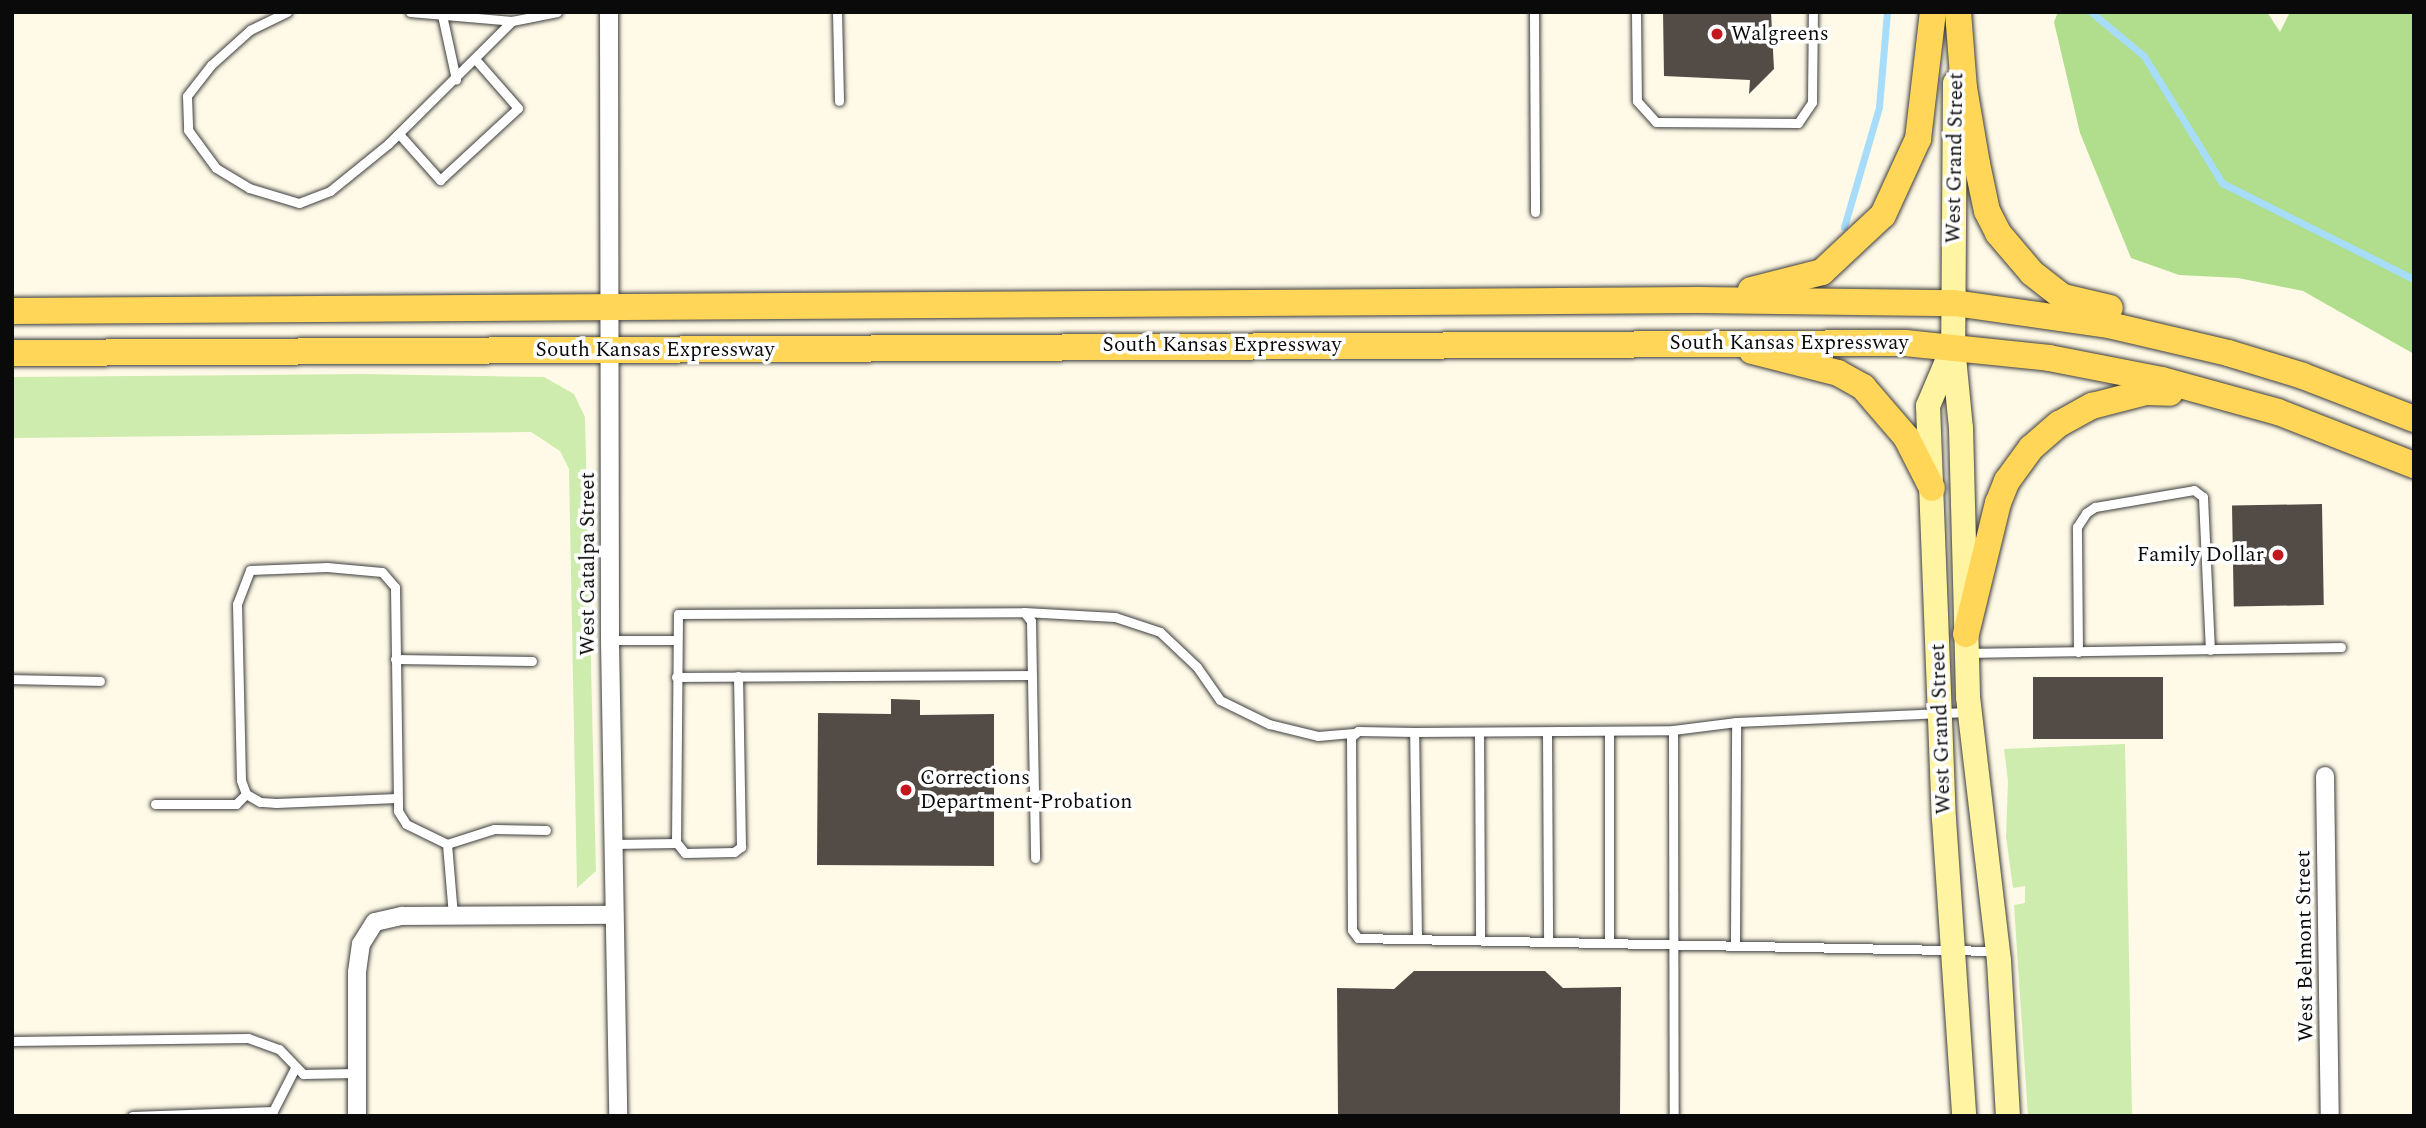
<!DOCTYPE html>
<style>
body{margin:0}
#map{position:relative;width:2426px;height:1128px;overflow:hidden;background:#fffae7;font-family:Spectral,serif}
div>[style]{position:absolute}
.green>*{inset:0;background:#ceecae}
.forest>*{inset:0;background:#b1de8c}
.stream>*{height:7px;margin:-3.5px;padding:0 3.5px;transform-origin:3.5px;border-radius:3.5px;background:#a7dcfb}
.building>*{inset:0;background:#534b46;transform-origin:0 0}
.roads{filter:drop-shadow(0 0 2px #3d3d3d) drop-shadow(0 0 2px #3d3d3d)}
.service>*{height:9px;margin:-4.5px;padding:0 4.5px;transform-origin:4.5px;border-radius:4.5px;background:#fff}
.minor>*{height:18px;margin:-9px;padding:0 9px;transform-origin:9px;border-radius:9px;background:#fff}
.secondary>*{height:24px;margin:-12px;padding:0 12px;transform-origin:12px;border-radius:12px;background:#fff4a2}
.primary>*{height:26px;margin:-13px;padding:0 13px;transform-origin:13px;border-radius:13px;background:#ffd657}
.dots>*{width:19px;height:19px;translate:-50% -50%;box-sizing:border-box;border:4px solid #fff;border-radius:50%}
span{translate:-50% -50%;white-space:nowrap;text-align:center;line-height:1.15;-webkit-text-stroke:7px #fff;paint-order:stroke}
.poi-label{font-size:21px;color:#0a0a0a}
.left{translate:0 -50%;text-align:left}
.right{translate:-100% -50%;text-align:right}
.street-label{font-size:21px;color:#0a0a0a}
.frame{position:absolute;inset:0;border:14px solid #0a0a0a;pointer-events:none}
</style>
<div id="map">
<div class="green">
<i style="clip-path:polygon(363px 374px,544px 377px,574px 394px,585px 417px,596px 871px,577px 888px,569px 469px,560px 451px,531px 432px,12px 438px,12px 377px)"></i>
<i style="clip-path:polygon(2125px 744px,2132px 1116px,2028px 1116px,2014px 905px,2025px 903px,2025px 886px,2013px 888px,2006px 837px,2008px 781px,2004px 749px)"></i>
</div>
<div class="forest">
<i style="clip-path:polygon(2058px 12px,2267px 12px,2280px 32px,2290px 12px,2414px 12px,2414px 354px,2303px 291px,2238px 278px,2179px 275px,2131px 258px,2080px 133px,2054px 22px)"></i>
</div>
<div class="stream">
<i style="left:2091px;top:12px;width:69px;rotate:39.7deg"></i>
<i style="left:2144px;top:56px;width:149px;rotate:58.4deg"></i>
<i style="left:2222px;top:183px;width:215px;rotate:26.6deg"></i>
<i style="left:1844px;top:227px;width:125px;rotate:-73.7deg"></i>
<i style="left:1879px;top:107px;width:95px;rotate:-85.2deg"></i>
</div>
<div class="building">
<i style="clip-path:polygon(1663px 12px,1771px 12px,1774px 69px,1749px 94px,1750px 80px,1664px 76px)"></i>
<i style="left:2322px;top:504px;width:101px;height:90px;rotate:89deg"></i>
<i style="left:2163px;top:677px;width:62px;height:130px;rotate:90deg"></i>
<i style="clip-path:polygon(891px 699px,920px 700px,920px 715px,994px 714px,994px 866px,817px 865px,818px 713px,891px 714px)"></i>
<i style="clip-path:polygon(1414px 971px,1545px 971px,1563px 988px,1621px 987px,1620px 1116px,1338px 1116px,1337px 988px,1394px 989px)"></i>
</div>
<div class="roads">
<div class="service">
<i style="left:287px;top:12px;width:41px;rotate:154.1deg"></i>
<i style="left:250px;top:30px;width:52px;rotate:138.1deg"></i>
<i style="left:211px;top:65px;width:39px;rotate:128deg"></i>
<i style="left:187px;top:96px;width:34px;rotate:88deg"></i>
<i style="left:188px;top:130px;width:47px;rotate:53.6deg"></i>
<i style="left:216px;top:168px;width:39px;rotate:31deg"></i>
<i style="left:249px;top:188px;width:52px;rotate:16.7deg"></i>
<i style="left:299px;top:203px;width:33px;rotate:-21deg"></i>
<i style="left:330px;top:191px;width:75px;rotate:-39deg"></i>
<i style="left:388px;top:144px;width:175px;rotate:-44.8deg"></i>
<i style="left:410px;top:12px;width:102px;rotate:5deg"></i>
<i style="left:512px;top:21px;width:46px;rotate:-11.3deg"></i>
<i style="left:837px;top:12px;width:89px;rotate:88.7deg"></i>
<i style="left:1534px;top:12px;width:200px;rotate:89.7deg"></i>
<i style="left:1636px;top:12px;width:89px;rotate:89.4deg"></i>
<i style="left:1637px;top:101px;width:28px;rotate:48deg"></i>
<i style="left:1656px;top:122px;width:142px;rotate:0.4deg"></i>
<i style="left:1798px;top:123px;width:25px;rotate:-56deg"></i>
<i style="left:1812px;top:102px;width:90px;rotate:-89.4deg"></i>
<i style="left:442px;top:15px;width:66px;rotate:77.7deg"></i>
<i style="left:399px;top:134px;width:62px;rotate:48.3deg"></i>
<i style="left:440px;top:180px;width:106px;rotate:-42.7deg"></i>
<i style="left:518px;top:108px;width:64px;rotate:-131.2deg"></i>
<i style="left:1024px;top:612px;width:91px;rotate:3.1deg"></i>
<i style="left:1115px;top:617px;width:47px;rotate:18.4deg"></i>
<i style="left:1160px;top:632px;width:51px;rotate:43.4deg"></i>
<i style="left:1197px;top:667px;width:40px;rotate:55.1deg"></i>
<i style="left:1220px;top:700px;width:55px;rotate:26.1deg"></i>
<i style="left:1269px;top:724px;width:50px;rotate:13.8deg"></i>
<i style="left:1318px;top:736px;width:36px;rotate:-5deg"></i>
<i style="left:610px;top:640px;width:65px"></i>
<i style="left:2078px;top:652px;width:125px;rotate:-90.5deg"></i>
<i style="left:2077px;top:527px;width:17px;rotate:-57deg"></i>
<i style="left:2086px;top:513px;width:11px;rotate:-34deg"></i>
<i style="left:2095px;top:507px;width:100px;rotate:-9.7deg"></i>
<i style="left:2194px;top:490px;width:11px;rotate:38deg"></i>
<i style="left:2203px;top:497px;width:153px;rotate:87.4deg"></i>
<i style="left:1968px;top:653px;width:373px;rotate:-0.9deg"></i>
<i style="left:395px;top:659px;width:137px;rotate:0.8deg"></i>
<i style="left:676px;top:677px;width:355px;rotate:-0.3deg"></i>
<i style="left:12px;top:679px;width:88px;rotate:1.3deg"></i>
<i style="left:1673px;top:730px;width:386px;rotate:89.9deg"></i>
<i style="left:1414px;top:732px;width:56px;rotate:-179deg"></i>
<i style="left:1358px;top:731px;width:9px;rotate:139deg"></i>
<i style="left:1351px;top:737px;width:193px;rotate:89.7deg"></i>
<i style="left:1352px;top:930px;width:10px;rotate:53deg"></i>
<i style="left:1358px;top:938px;width:639px;rotate:1.17deg"></i>
<i style="left:1479px;top:732px;width:207px;rotate:89.7deg"></i>
<i style="left:1547px;top:732px;width:208px;rotate:89.7deg"></i>
<i style="left:397px;top:798px;width:121px;rotate:177.6deg"></i>
<i style="left:276px;top:803px;width:16px;rotate:-176deg"></i>
<i style="left:260px;top:802px;width:16px;rotate:-150deg"></i>
<i style="left:246px;top:794px;width:15px;rotate:-110deg"></i>
<i style="left:241px;top:780px;width:176px;rotate:-91.3deg"></i>
<i style="left:237px;top:604px;width:36px;rotate:-69deg"></i>
<i style="left:250px;top:570px;width:77px;rotate:-2.2deg"></i>
<i style="left:327px;top:567px;width:55px;rotate:5.2deg"></i>
<i style="left:382px;top:572px;width:20px;rotate:49deg"></i>
<i style="left:395px;top:587px;width:224px;rotate:89.2deg"></i>
<i style="left:398px;top:811px;width:15px;rotate:58deg"></i>
<i style="left:406px;top:824px;width:46px;rotate:26deg"></i>
<i style="left:447px;top:844px;width:71px;rotate:85.2deg"></i>
<i style="left:155px;top:804px;width:81px"></i>
<i style="left:236px;top:804px;width:14px;rotate:-45deg"></i>
<i style="left:676px;top:842px;width:14px;rotate:51deg"></i>
<i style="left:685px;top:853px;width:49px;rotate:-1.2deg"></i>
<i style="left:734px;top:852px;width:9px;rotate:-36deg"></i>
<i style="left:741px;top:847px;width:171px;rotate:-91deg"></i>
<i style="left:447px;top:844px;width:49px;rotate:-17.7deg"></i>
<i style="left:494px;top:829px;width:52px;rotate:1.1deg"></i>
<i style="left:613px;top:844px;width:63px;rotate:-0.9deg"></i>
<i style="left:676px;top:843px;width:229px;rotate:-89.5deg"></i>
<i style="left:678px;top:614px;width:346px;rotate:-0.3deg"></i>
<i style="left:1024px;top:612px;width:11px;rotate:52deg"></i>
<i style="left:1031px;top:621px;width:237px;rotate:89deg"></i>
<i style="left:1417px;top:938px;width:206px;rotate:-90.8deg"></i>
<i style="left:1414px;top:732px;width:259px;rotate:-0.4deg"></i>
<i style="left:1673px;top:730px;width:64px;rotate:-7.2deg"></i>
<i style="left:1736px;top:722px;width:232px;rotate:-2.5deg"></i>
<i style="left:1609px;top:941px;width:210px;rotate:-90deg"></i>
<i style="left:1735px;top:943px;width:221px;rotate:-89.7deg"></i>
<i style="left:12px;top:1041px;width:236px;rotate:-0.7deg"></i>
<i style="left:248px;top:1038px;width:33px;rotate:20deg"></i>
<i style="left:279px;top:1049px;width:35px;rotate:46deg"></i>
<i style="left:303px;top:1074px;width:54px;rotate:-1.1deg"></i>
<i style="left:132px;top:1116px;width:141px;rotate:-2deg"></i>
<i style="left:273px;top:1111px;width:48px;rotate:-62.9deg"></i>
</div>
<div class="minor">
<i style="left:609px;top:12px;width:630px;rotate:89.91deg"></i>
<i style="left:610px;top:642px;width:474px;rotate:89deg"></i>
<i style="left:2325px;top:776px;width:340px;rotate:89.2deg"></i>
<i style="left:357px;top:1116px;width:144px;rotate:-90deg"></i>
<i style="left:357px;top:972px;width:28px;rotate:-82deg"></i>
<i style="left:361px;top:944px;width:26px;rotate:-58deg"></i>
<i style="left:375px;top:922px;width:28px;rotate:-13deg"></i>
<i style="left:402px;top:916px;width:212px;rotate:-0.3deg"></i>
</div>
<div class="secondary">
<i style="left:1955px;top:83px;width:264px;rotate:90.4deg"></i>
<i style="left:1953px;top:347px;width:81px;rotate:84.4deg"></i>
<i style="left:1961px;top:428px;width:269px;rotate:88.5deg"></i>
<i style="left:1968px;top:697px;width:266px;rotate:83.3deg"></i>
<i style="left:1999px;top:961px;width:155px;rotate:86.7deg"></i>
<i style="left:1953px;top:347px;width:64px;rotate:113deg"></i>
<i style="left:1928px;top:406px;width:413px;rotate:87.8deg"></i>
<i style="left:1944px;top:819px;width:298px;rotate:86.1deg"></i>
</div>
<div class="primary">
<i style="left:1958px;top:12px;width:76px;rotate:85.5deg"></i>
<i style="left:1964px;top:88px;width:77px;rotate:80.3deg"></i>
<i style="left:1977px;top:164px;width:48px;rotate:78deg"></i>
<i style="left:1987px;top:211px;width:25px;rotate:63deg"></i>
<i style="left:1998px;top:233px;width:52px;rotate:49.6deg"></i>
<i style="left:2032px;top:273px;width:39px;rotate:38deg"></i>
<i style="left:2063px;top:297px;width:48px;rotate:13.2deg"></i>
<i style="left:1751px;top:290px;width:73px;rotate:-14.2deg"></i>
<i style="left:1822px;top:272px;width:83px;rotate:-43.1deg"></i>
<i style="left:1883px;top:215px;width:84px;rotate:-65.3deg"></i>
<i style="left:1918px;top:139px;width:128px;rotate:-83.3deg"></i>
<i style="left:12px;top:311px;width:1686px;rotate:-0.37deg"></i>
<i style="left:1698px;top:300px;width:256px;rotate:0.7deg"></i>
<i style="left:1954px;top:303px;width:157px;rotate:8.1deg"></i>
<i style="left:2109px;top:325px;width:122px;rotate:13.2deg"></i>
<i style="left:2228px;top:353px;width:78px;rotate:17deg"></i>
<i style="left:2303px;top:376px;width:119px;rotate:21.2deg"></i>
<i style="left:1752px;top:351px;width:89px;rotate:14.3deg"></i>
<i style="left:1838px;top:373px;width:29px;rotate:29deg"></i>
<i style="left:1863px;top:387px;width:66px;rotate:49.3deg"></i>
<i style="left:1906px;top:437px;width:57px;rotate:63deg"></i>
<i style="left:12px;top:353px;width:1893px;rotate:-0.3deg"></i>
<i style="left:1905px;top:343px;width:145px;rotate:5.9deg"></i>
<i style="left:2049px;top:358px;width:115px;rotate:11deg"></i>
<i style="left:2162px;top:380px;width:120px;rotate:15.4deg"></i>
<i style="left:2278px;top:412px;width:146px;rotate:21.3deg"></i>
<i style="left:1966px;top:634px;width:135px;rotate:-76.3deg"></i>
<i style="left:1998px;top:503px;width:24px;rotate:-68deg"></i>
<i style="left:2007px;top:481px;width:41px;rotate:-54deg"></i>
<i style="left:2031px;top:448px;width:37px;rotate:-41deg"></i>
<i style="left:2059px;top:424px;width:38px;rotate:-29deg"></i>
<i style="left:2092px;top:406px;width:56px;rotate:-14.5deg"></i>
<i style="left:2146px;top:392px;width:24px;rotate:2deg"></i>
</div>
</div>
<div class="dots">
<i style="left:1717px;top:34px;background:#c41821"></i>
<i style="left:2278px;top:555px;background:#c41821"></i>
<i style="left:906px;top:790px;background:#c41821"></i>
</div>
<div class="poi-label">
<span class="left" style="left:1731px;top:34px">Walgreens</span>
<span class="right" style="left:2264px;top:555px">Family Dollar</span>
<span class="left" style="left:920px;top:790px">Corrections<br>Department-Probation</span>
</div>
<div class="street-label">
<span style="left:1955px;top:158px;rotate:-89deg">West Grand Street</span>
<span style="left:1789px;top:343px">South Kansas Expressway</span>
<span style="left:1222px;top:345px">South Kansas Expressway</span>
<span style="left:655px;top:350px">South Kansas Expressway</span>
<span style="left:588px;top:564px;rotate:-90deg">West Catalpa Street</span>
<span style="left:1941px;top:729px;rotate:-92deg">West Grand Street</span>
<span style="left:2305px;top:946px;rotate:-91deg">West Belmont Street</span>
</div>
<div class="frame"></div>
</div>
